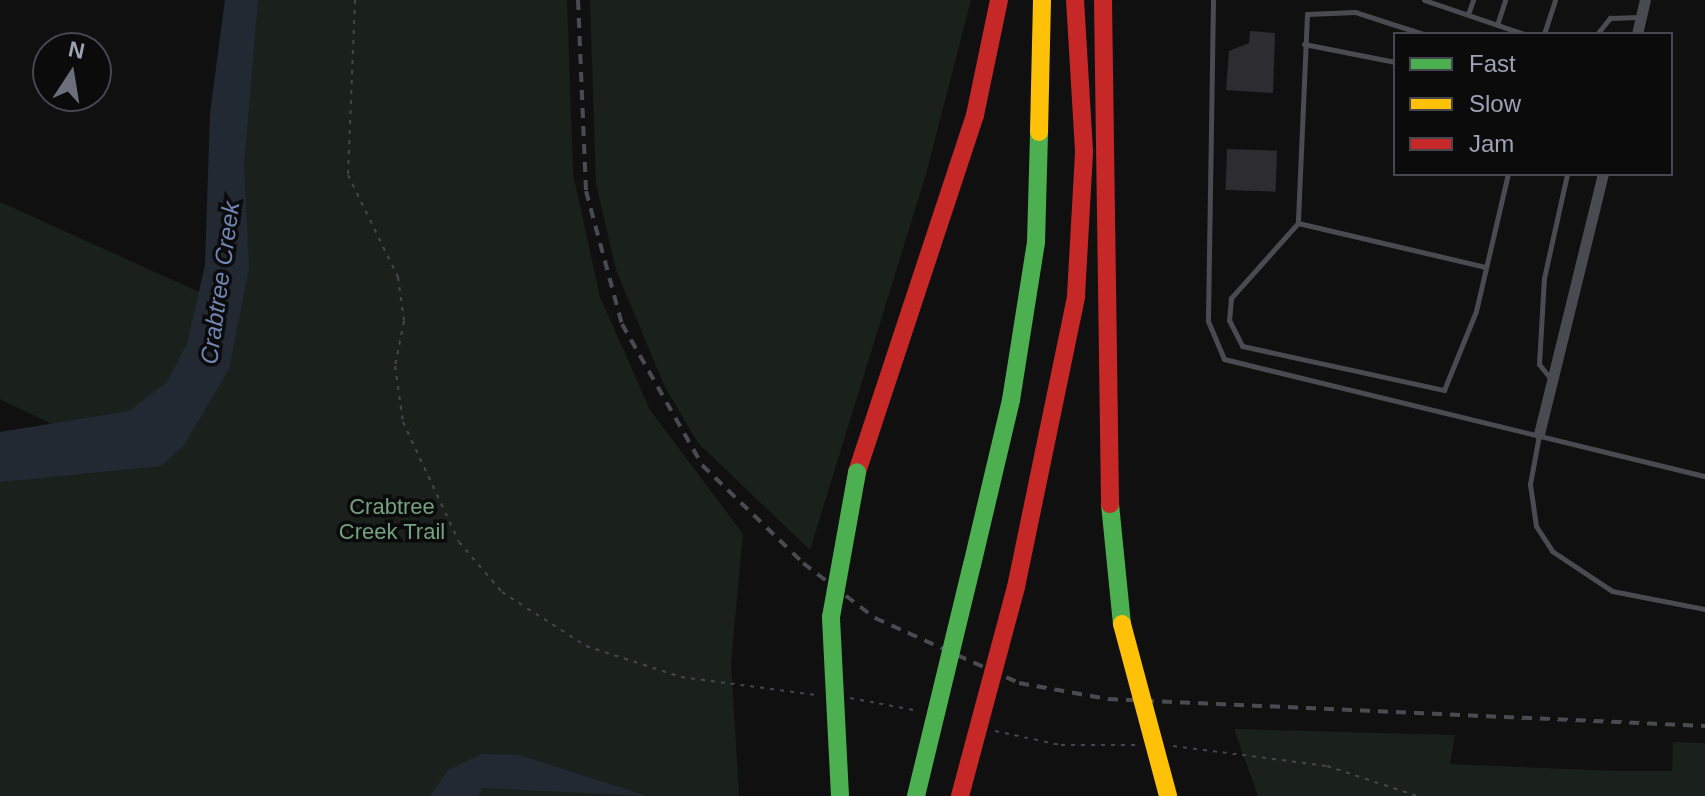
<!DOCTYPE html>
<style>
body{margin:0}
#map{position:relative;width:1705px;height:796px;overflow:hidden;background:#101011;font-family:Helvetica,sans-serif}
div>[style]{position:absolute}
.green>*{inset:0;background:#1a211c}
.water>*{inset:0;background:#232933}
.building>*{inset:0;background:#2d2d30;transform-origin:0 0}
.path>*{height:2px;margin-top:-1px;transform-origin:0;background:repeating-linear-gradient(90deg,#45464c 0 4px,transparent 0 10px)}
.lane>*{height:5px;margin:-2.5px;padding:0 2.5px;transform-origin:2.5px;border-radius:2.5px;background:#4a4a51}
.street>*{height:11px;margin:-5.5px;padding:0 5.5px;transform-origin:5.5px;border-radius:5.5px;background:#4a4a51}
.fast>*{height:18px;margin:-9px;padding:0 9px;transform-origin:9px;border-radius:9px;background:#4caf50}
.slow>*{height:18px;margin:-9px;padding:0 9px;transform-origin:9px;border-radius:9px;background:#ffc107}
.jam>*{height:18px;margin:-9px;padding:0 9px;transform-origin:9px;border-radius:9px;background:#c62828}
.rail>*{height:4px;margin-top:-2px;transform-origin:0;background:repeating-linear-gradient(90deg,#4a4b50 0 10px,transparent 0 18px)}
.fast-bridge>*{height:18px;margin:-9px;padding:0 9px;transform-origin:9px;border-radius:9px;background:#4caf50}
.slow-bridge>*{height:18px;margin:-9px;padding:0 9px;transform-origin:9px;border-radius:9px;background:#ffc107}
.jam-bridge>*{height:18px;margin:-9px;padding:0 9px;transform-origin:9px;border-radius:9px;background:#c62828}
span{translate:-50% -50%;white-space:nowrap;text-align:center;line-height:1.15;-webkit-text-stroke:7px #0b0b0c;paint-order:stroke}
.park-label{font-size:22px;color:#74a180}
.water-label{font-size:24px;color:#7186b4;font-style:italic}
.legend{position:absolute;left:1393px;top:32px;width:280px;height:144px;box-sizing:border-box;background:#0b0b0c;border:2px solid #46474f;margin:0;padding:10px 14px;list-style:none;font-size:24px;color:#9fa1b4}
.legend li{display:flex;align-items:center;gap:16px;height:40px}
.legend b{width:40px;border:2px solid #46474f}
.north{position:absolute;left:32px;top:32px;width:80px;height:80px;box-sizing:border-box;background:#0b0b0c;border:2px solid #46474f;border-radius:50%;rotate:12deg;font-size:22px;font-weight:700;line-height:32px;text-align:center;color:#9fa1b4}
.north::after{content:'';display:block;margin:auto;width:28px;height:36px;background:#6d6e7b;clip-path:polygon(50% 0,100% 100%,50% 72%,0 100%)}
</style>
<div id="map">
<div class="green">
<i style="clip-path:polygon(253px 0,567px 0,573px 174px,600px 297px,650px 410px,743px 534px,731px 663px,739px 796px,0 796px,0 438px,93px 444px,0 399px,0 202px,219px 301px)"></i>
<i style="clip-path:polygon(590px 0,971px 0,926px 174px,810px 550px,698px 443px,665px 387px,616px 270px,596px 184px)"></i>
<i style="clip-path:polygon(1234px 729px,1455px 735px,1450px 764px,1615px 771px,1672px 771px,1673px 742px,1705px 743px,1705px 796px,1258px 796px)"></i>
</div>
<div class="water">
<i style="clip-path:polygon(225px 0,258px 0,244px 164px,249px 268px,229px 369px,184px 445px,161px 466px,0 482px,0 432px,129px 411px,167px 382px,187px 344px,205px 265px,210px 113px)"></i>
<i style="clip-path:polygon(482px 754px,519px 755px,647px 796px,483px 788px,478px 796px,430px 796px,448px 770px)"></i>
</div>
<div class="building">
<i style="clip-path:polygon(1250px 31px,1275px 33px,1273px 93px,1226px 90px,1229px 51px,1249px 43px)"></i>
<i style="left:1227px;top:149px;width:50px;height:41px;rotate:2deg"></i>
</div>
<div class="path">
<i style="left:355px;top:0;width:175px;rotate:92.3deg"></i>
<i style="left:348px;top:175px;width:114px;rotate:63.9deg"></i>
<i style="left:398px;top:277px;width:44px;rotate:82.2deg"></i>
<i style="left:404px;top:321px;width:46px;rotate:101.3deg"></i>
<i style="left:395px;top:366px;width:57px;rotate:81.9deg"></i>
<i style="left:403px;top:422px;width:132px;rotate:65deg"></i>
<i style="left:459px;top:542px;width:66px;rotate:49.3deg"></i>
<i style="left:502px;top:592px;width:100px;rotate:32.7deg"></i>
<i style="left:586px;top:646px;width:100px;rotate:18.1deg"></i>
<i style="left:681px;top:677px;width:136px;rotate:7.6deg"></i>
<i style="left:850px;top:698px;width:70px;rotate:10.7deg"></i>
<i style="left:995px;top:731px;width:67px;rotate:12deg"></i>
<i style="left:1061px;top:745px;width:78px"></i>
<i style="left:1173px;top:746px;width:155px;rotate:7.4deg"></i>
<i style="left:1327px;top:766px;width:95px;rotate:18.4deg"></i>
</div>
<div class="lane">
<i style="left:1213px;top:0;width:321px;rotate:90.9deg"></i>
<i style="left:1208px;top:321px;width:41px;rotate:67.2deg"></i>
<i style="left:1224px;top:359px;width:495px;rotate:13.7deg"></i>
<i style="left:1424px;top:0;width:106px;rotate:18.8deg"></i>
<i style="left:1468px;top:14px;width:15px;rotate:-70deg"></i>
<i style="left:1497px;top:25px;width:26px;rotate:-72deg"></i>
<i style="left:1423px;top:34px;width:71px;rotate:-162.1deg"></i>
<i style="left:1355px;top:12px;width:48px;rotate:177.6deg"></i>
<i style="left:1307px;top:14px;width:209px;rotate:92.5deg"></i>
<i style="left:1298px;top:223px;width:101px;rotate:131.8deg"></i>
<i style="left:1231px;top:298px;width:22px;rotate:95deg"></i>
<i style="left:1229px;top:320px;width:29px;rotate:63deg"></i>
<i style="left:1242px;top:346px;width:207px;rotate:12.3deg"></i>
<i style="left:1444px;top:390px;width:85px;rotate:-67.9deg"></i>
<i style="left:1476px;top:311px;width:141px;rotate:-76.9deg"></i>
<i style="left:1544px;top:34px;width:36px;rotate:-72deg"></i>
<i style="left:1597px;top:34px;width:21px;rotate:-51deg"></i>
<i style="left:1610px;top:18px;width:30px;rotate:-2deg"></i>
<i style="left:1304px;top:44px;width:93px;rotate:11.2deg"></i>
<i style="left:1298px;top:223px;width:193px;rotate:13.2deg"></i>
<i style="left:1551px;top:379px;width:19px;rotate:-129deg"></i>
<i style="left:1539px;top:364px;width:86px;rotate:-86.7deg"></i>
<i style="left:1544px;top:278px;width:107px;rotate:-77.5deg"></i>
<i style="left:1539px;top:435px;width:50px;rotate:100.4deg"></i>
<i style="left:1530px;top:484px;width:42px;rotate:81.9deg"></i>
<i style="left:1536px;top:526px;width:30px;rotate:57deg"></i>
<i style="left:1552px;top:551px;width:72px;rotate:33.7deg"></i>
<i style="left:1612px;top:591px;width:95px;rotate:11deg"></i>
</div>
<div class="street">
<i style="left:1637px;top:34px;width:35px;rotate:-77deg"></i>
<i style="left:1539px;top:434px;width:268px;rotate:-76.2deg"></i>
</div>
<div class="fast">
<i style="left:1110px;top:504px;width:121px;rotate:84.3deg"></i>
<i style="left:972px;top:565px;width:170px;rotate:-76.7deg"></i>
<i style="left:1011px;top:400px;width:160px;rotate:-81deg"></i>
<i style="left:1036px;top:242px;width:110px;rotate:-88.4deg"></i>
</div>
<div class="slow">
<i style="left:1039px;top:132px;width:132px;rotate:-88.7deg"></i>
</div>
<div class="jam">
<i style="left:1103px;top:0;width:504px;rotate:89.2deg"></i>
<i style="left:857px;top:472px;width:376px;rotate:-71.7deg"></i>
<i style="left:975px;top:115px;width:117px;rotate:-78.2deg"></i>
<i style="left:1016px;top:587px;width:297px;rotate:-78.3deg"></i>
<i style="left:1076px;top:296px;width:145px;rotate:-86.8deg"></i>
<i style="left:1084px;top:151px;width:151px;rotate:-93.4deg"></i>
</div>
<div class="rail">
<i style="left:578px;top:0;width:191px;rotate:87.6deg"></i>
<i style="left:586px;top:191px;width:138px;rotate:74.9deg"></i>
<i style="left:622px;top:324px;width:162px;rotate:60.4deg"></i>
<i style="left:702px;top:465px;width:141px;rotate:44.1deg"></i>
<i style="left:803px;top:563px;width:91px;rotate:37.4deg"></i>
<i style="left:875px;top:618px;width:158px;rotate:24.3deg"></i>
<i style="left:1019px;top:683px;width:90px;rotate:10.2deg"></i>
<i style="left:1108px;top:699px;width:598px;rotate:2.59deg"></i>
</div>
<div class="fast-bridge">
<i style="left:840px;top:796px;width:179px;rotate:-92.9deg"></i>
<i style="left:831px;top:617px;width:147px;rotate:-79.8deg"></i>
<i style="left:916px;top:796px;width:238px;rotate:-76.4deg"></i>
</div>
<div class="slow-bridge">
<i style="left:1122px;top:624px;width:178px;rotate:75deg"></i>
</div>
<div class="jam-bridge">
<i style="left:960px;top:796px;width:216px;rotate:-75deg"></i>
</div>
<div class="park-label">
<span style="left:392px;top:519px">Crabtree<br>Creek Trail</span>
</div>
<div class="water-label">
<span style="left:220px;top:283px;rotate:-82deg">Crabtree Creek</span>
</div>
<ul class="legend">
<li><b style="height:10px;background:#4caf50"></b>Fast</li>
<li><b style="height:10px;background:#ffc107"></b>Slow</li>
<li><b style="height:10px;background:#c62828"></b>Jam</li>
</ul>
<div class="north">N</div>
</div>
